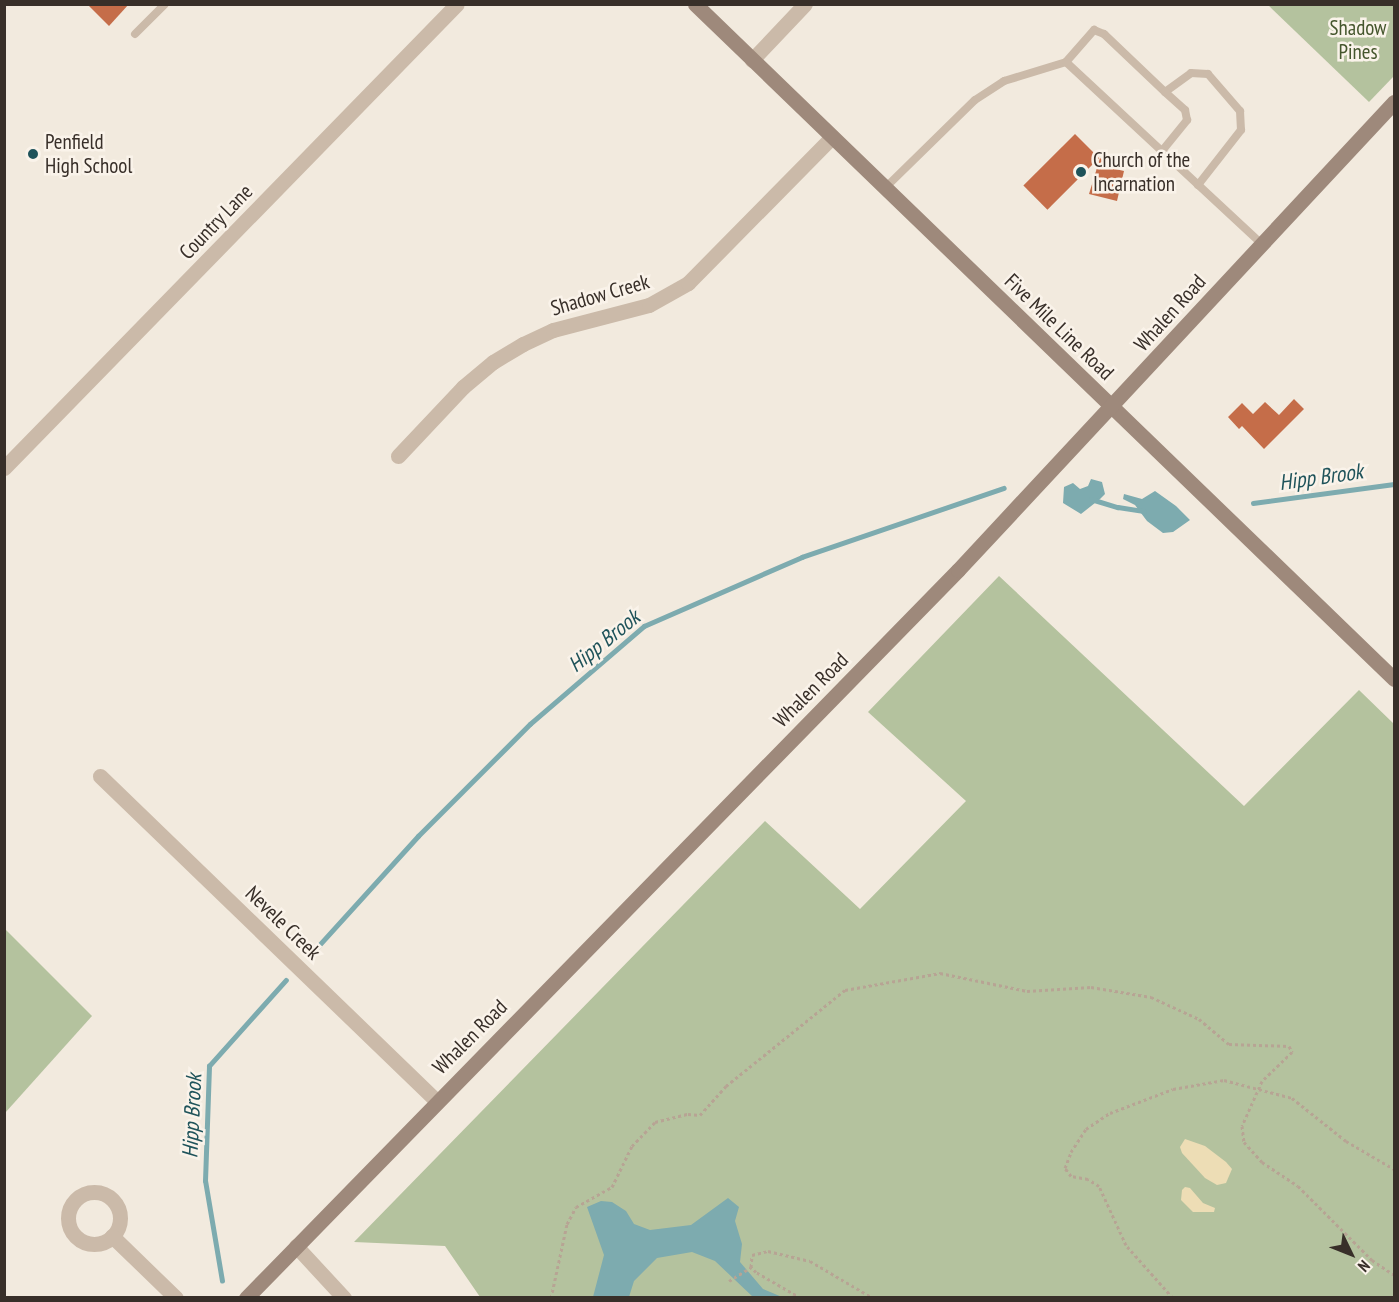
<!DOCTYPE html>
<style>
body{margin:0}
#map{position:relative;width:1399px;height:1302px;overflow:hidden;background:#f2eade;font-family:"PT Sans Narrow",sans-serif}
div>[style]{position:absolute}
.green>*{inset:0;background:#b4c29e}
.sand>*{inset:0;background:#edddb5}
.water>*{inset:0;background:#7dabaf}
.stream>*{height:4.5px;margin:-2.25px;padding:0 2.25px;transform-origin:2.25px;border-radius:2.25px;background:#7dabaf}
.building>*{inset:0;background:#c56d49;transform-origin:0 0}
.path>*{height:3px;margin-top:-1.5px;transform-origin:0;background:repeating-linear-gradient(90deg,#b7a494 0 3px,transparent 0 6px)}
.lane>*{height:8px;margin:-4px;padding:0 4px;transform-origin:4px;border-radius:4px;background:#cbbaa9}
.street>*{height:15px;margin:-7.5px;padding:0 7.5px;transform-origin:7.5px;border-radius:7.5px;background:#cbbaa9}
.street>.ring{margin:-7.5px;padding:0;box-sizing:content-box;background:none;border:15px solid #cbbaa9;border-radius:50%}
.secondary>*{height:15px;margin:-7.5px;padding:0 7.5px;transform-origin:7.5px;border-radius:7.5px;background:#9e897b}
.dots>*{width:16px;height:16px;translate:-50% -50%;box-sizing:border-box;border:3px solid #faf3ea;border-radius:50%}
span{translate:-50% -50%;white-space:nowrap;text-align:center;line-height:1.15;-webkit-text-stroke:5px #faf3ea;paint-order:stroke}
.park-label{font-size:21px;color:#45562d}
.poi-label{font-size:21px;color:#382f29}
.left{translate:0 -50%;text-align:left}
.street-label{font-size:21px;color:#382f29}
.water-label{font-size:22px;color:#1f535a;font-style:italic}
.frame{position:absolute;inset:0;border:6px solid #382f29;pointer-events:none}
.north{position:absolute;left:1321px;top:1224px;width:60px;height:60px;-webkit-text-stroke:4px #faf3ea;paint-order:stroke;rotate:133deg;font-size:16px;font-weight:700;line-height:24px;text-align:center;color:#382f29}
.north::after{content:'';display:block;margin:auto;width:21px;height:27px;background:#382f29;clip-path:polygon(50% 0,100% 100%,50% 72%,0 100%)}
</style>
<div id="map">
<div class="green">
<i style="clip-path:polygon(1268px 5px,1394px 5px,1394px 76px,1369px 102px)"></i>
<i style="clip-path:polygon(999px 576px,1244px 806px,1359px 690px,1394px 724px,1394px 1297px,480px 1297px,445px 1246px,354px 1242px,765px 821px,860px 909px,966px 801px,868px 712px)"></i>
<i style="clip-path:polygon(5px 929px,92px 1016px,5px 1113px)"></i>
</div>
<div class="sand">
<i style="clip-path:polygon(1185px 1139px,1205px 1146px,1226px 1162px,1232px 1169px,1226px 1183px,1217px 1185px,1205px 1178px,1182px 1153px,1180px 1147px)"></i>
<i style="clip-path:polygon(1185px 1187px,1190px 1188px,1203px 1203px,1215px 1208px,1214px 1212px,1193px 1212px,1181px 1200px,1182px 1190px)"></i>
</div>
<div class="water">
<i style="clip-path:polygon(1091px 479px,1102px 482px,1105px 494px,1100px 499px,1081px 514px,1063px 503px,1064px 487px,1073px 483px,1080px 489px,1088px 486px)"></i>
<i style="clip-path:polygon(1155px 491px,1176px 506px,1190px 520px,1173px 532px,1163px 533px,1147px 521px,1135px 505px,1123px 499px,1124px 494px,1142px 499px)"></i>
<i style="clip-path:polygon(728px 1198px,739px 1207px,735px 1221px,742px 1244px,740px 1262px,763px 1289px,782px 1297px,753px 1297px,715px 1261px,692px 1252px,657px 1258px,634px 1281px,629px 1297px,593px 1297px,604px 1255px,587px 1207px,601px 1201px,612px 1202px,626px 1211px,634px 1224px,650px 1230px,691px 1225px)"></i>
</div>
<div class="stream">
<i style="left:1091px;top:499px;width:28px;rotate:17deg"></i>
<i style="left:1118px;top:507px;width:26px;rotate:9deg"></i>
<i style="left:1253px;top:503px;width:142px;rotate:-7.7deg"></i>
<i style="left:312px;top:953px;width:158px;rotate:-47.8deg"></i>
<i style="left:418px;top:836px;width:158px;rotate:-45deg"></i>
<i style="left:530px;top:724px;width:150px;rotate:-40.7deg"></i>
<i style="left:644px;top:626px;width:172px;rotate:-23.6deg"></i>
<i style="left:802px;top:557px;width:213px;rotate:-18.9deg"></i>
<i style="left:222px;top:1281px;width:101px;rotate:-99.6deg"></i>
<i style="left:205px;top:1181px;width:115px;rotate:-88deg"></i>
<i style="left:209px;top:1066px;width:115px;rotate:-48.2deg"></i>
</div>
<div class="building">
<i style="clip-path:polygon(87px 4px,129px 4px,109px 26px)"></i>
<i style="left:1075px;top:134px;width:34px;height:73px;rotate:45deg"></i>
<i style="clip-path:polygon(1100px 158px,1111px 168px,1124px 171px,1117px 201px,1089px 194px)"></i>
<i style="clip-path:polygon(1294px 399px,1304px 409px,1264px 449px,1242px 426px,1239px 429px,1228px 417px,1242px 403px,1253px 414px,1265px 402px,1279px 415px)"></i>
</div>
<div class="path">
<i style="left:729px;top:1281px;width:26px;rotate:-32deg"></i>
<i style="left:551px;top:1298px;width:76px;rotate:-77.8deg"></i>
<i style="left:567px;top:1224px;width:19px;rotate:-62deg"></i>
<i style="left:576px;top:1207px;width:41px;rotate:-29.1deg"></i>
<i style="left:612px;top:1187px;width:46px;rotate:-64deg"></i>
<i style="left:632px;top:1146px;width:33px;rotate:-46deg"></i>
<i style="left:655px;top:1122px;width:34px;rotate:-14deg"></i>
<i style="left:688px;top:1114px;width:12px;rotate:5deg"></i>
<i style="left:700px;top:1115px;width:39px;rotate:-48deg"></i>
<i style="left:726px;top:1086px;width:153px;rotate:-38.9deg"></i>
<i style="left:845px;top:990px;width:97px;rotate:-10.1deg"></i>
<i style="left:940px;top:973px;width:89px;rotate:11.7deg"></i>
<i style="left:1027px;top:991px;width:64px;rotate:-3.6deg"></i>
<i style="left:1091px;top:987px;width:61px;rotate:9.5deg"></i>
<i style="left:1151px;top:997px;width:53px;rotate:24.6deg"></i>
<i style="left:1199px;top:1019px;width:39px;rotate:40deg"></i>
<i style="left:1229px;top:1044px;width:60px;rotate:1.9deg"></i>
<i style="left:1289px;top:1046px;width:7px;rotate:63deg"></i>
<i style="left:1292px;top:1052px;width:42px;rotate:136deg"></i>
<i style="left:1262px;top:1081px;width:49px;rotate:114deg"></i>
<i style="left:1242px;top:1126px;width:16px;rotate:83deg"></i>
<i style="left:1244px;top:1142px;width:27px;rotate:48deg"></i>
<i style="left:1262px;top:1162px;width:43px;rotate:33.7deg"></i>
<i style="left:1298px;top:1186px;width:105px;rotate:45deg"></i>
<i style="left:1372px;top:1260px;width:27px;rotate:34deg"></i>
<i style="left:801px;top:1298px;width:52px;rotate:-150deg"></i>
<i style="left:756px;top:1272px;width:7px;rotate:-135deg"></i>
<i style="left:751px;top:1267px;width:12px;rotate:-85deg"></i>
<i style="left:752px;top:1255px;width:16px;rotate:-14deg"></i>
<i style="left:768px;top:1251px;width:43px;rotate:13.4deg"></i>
<i style="left:810px;top:1261px;width:73px;rotate:30.4deg"></i>
<i style="left:1173px;top:1298px;width:71px;rotate:-131.6deg"></i>
<i style="left:1126px;top:1245px;width:65px;rotate:-114.6deg"></i>
<i style="left:1099px;top:1186px;width:13px;rotate:-148deg"></i>
<i style="left:1088px;top:1179px;width:17px;rotate:-170deg"></i>
<i style="left:1071px;top:1176px;width:10px;rotate:-127deg"></i>
<i style="left:1065px;top:1168px;width:17px;rotate:-69deg"></i>
<i style="left:1071px;top:1152px;width:27px;rotate:-57deg"></i>
<i style="left:1086px;top:1129px;width:29px;rotate:-34deg"></i>
<i style="left:1110px;top:1113px;width:67px;rotate:-20.9deg"></i>
<i style="left:1173px;top:1089px;width:52px;rotate:-10deg"></i>
<i style="left:1224px;top:1080px;width:70px;rotate:14.8deg"></i>
<i style="left:1292px;top:1098px;width:69px;rotate:38.5deg"></i>
<i style="left:1346px;top:1141px;width:56px;rotate:30.3deg"></i>
</div>
<div class="lane">
<i style="left:135px;top:34px;width:42px;rotate:-45deg"></i>
<i style="left:1066px;top:62px;width:43px;rotate:-48.8deg"></i>
<i style="left:1094px;top:30px;width:11px;rotate:22deg"></i>
<i style="left:1104px;top:34px;width:84px;rotate:43.6deg"></i>
<i style="left:1165px;top:92px;width:32px;rotate:-36deg"></i>
<i style="left:1191px;top:73px;width:17px;rotate:3deg"></i>
<i style="left:1208px;top:74px;width:49px;rotate:49.1deg"></i>
<i style="left:1240px;top:111px;width:19px;rotate:87deg"></i>
<i style="left:1241px;top:130px;width:70px;rotate:128deg"></i>
<i style="left:1162px;top:151px;width:40px;rotate:-51deg"></i>
<i style="left:1187px;top:120px;width:10px;rotate:-101deg"></i>
<i style="left:1185px;top:110px;width:27px;rotate:-138deg"></i>
<i style="left:884px;top:189px;width:127px;rotate:-44.4deg"></i>
<i style="left:975px;top:100px;width:35px;rotate:-33deg"></i>
<i style="left:1004px;top:81px;width:65px;rotate:-17deg"></i>
<i style="left:1066px;top:62px;width:266px;rotate:42.9deg"></i>
</div>
<div class="street">
<i style="left:752px;top:60px;width:77px;rotate:-46.6deg"></i>
<i style="left:398px;top:456px;width:95px;rotate:-46.7deg"></i>
<i style="left:463px;top:387px;width:39px;rotate:-40deg"></i>
<i style="left:493px;top:362px;width:35px;rotate:-31deg"></i>
<i style="left:523px;top:344px;width:33px;rotate:-25deg"></i>
<i style="left:553px;top:330px;width:99px;rotate:-14.6deg"></i>
<i style="left:649px;top:305px;width:45px;rotate:-29.4deg"></i>
<i style="left:688px;top:283px;width:205px;rotate:-45.4deg"></i>
<i style="left:4px;top:468px;width:648px;rotate:-45.69deg"></i>
<i style="left:100px;top:776px;width:467px;rotate:44deg"></i>
<i class="ring" style="left:68px;top:1192px;width:37px;height:37px"></i>
<i style="left:112px;top:1236px;width:89px;rotate:44.1deg"></i>
<i style="left:296px;top:1246px;width:71px;rotate:47.3deg"></i>
</div>
<div class="secondary">
<i style="left:695px;top:4px;width:972px;rotate:44deg"></i>
<i style="left:246px;top:1298px;width:1018px;rotate:-45.64deg"></i>
<i style="left:958px;top:570px;width:640px;rotate:-47.03deg"></i>
</div>
<div class="dots">
<i style="left:33px;top:154px;background:#1f535a"></i>
<i style="left:1081px;top:172px;background:#1f535a"></i>
</div>
<div class="park-label">
<span style="left:1358px;top:40px">Shadow<br>Pines</span>
</div>
<div class="poi-label">
<span class="left" style="left:45px;top:154px">Penfield<br>High School</span>
<span class="left" style="left:1093px;top:172px">Church of the<br>Incarnation</span>
</div>
<div class="street-label">
<span style="left:216px;top:222px;rotate:-46deg">Country Lane</span>
<span style="left:600px;top:295px;rotate:-16deg">Shadow Creek</span>
<span style="left:1170px;top:313px;rotate:-48deg">Whalen Road</span>
<span style="left:1059px;top:327px;rotate:44deg">Five Mile Line Road</span>
<span style="left:811px;top:690px;rotate:-45deg">Whalen Road</span>
<span style="left:283px;top:923px;rotate:44deg">Nevele Creek</span>
<span style="left:470px;top:1037px;rotate:-45deg">Whalen Road</span>
</div>
<div class="water-label">
<span style="left:1321px;top:477px;rotate:-8deg">Hipp Brook</span>
<span style="left:604px;top:641px;rotate:-39deg">Hipp Brook</span>
<span style="left:192px;top:1116px;rotate:-87deg">Hipp Brook</span>
</div>
<div class="frame"></div>
<div class="north">N</div>
</div>
